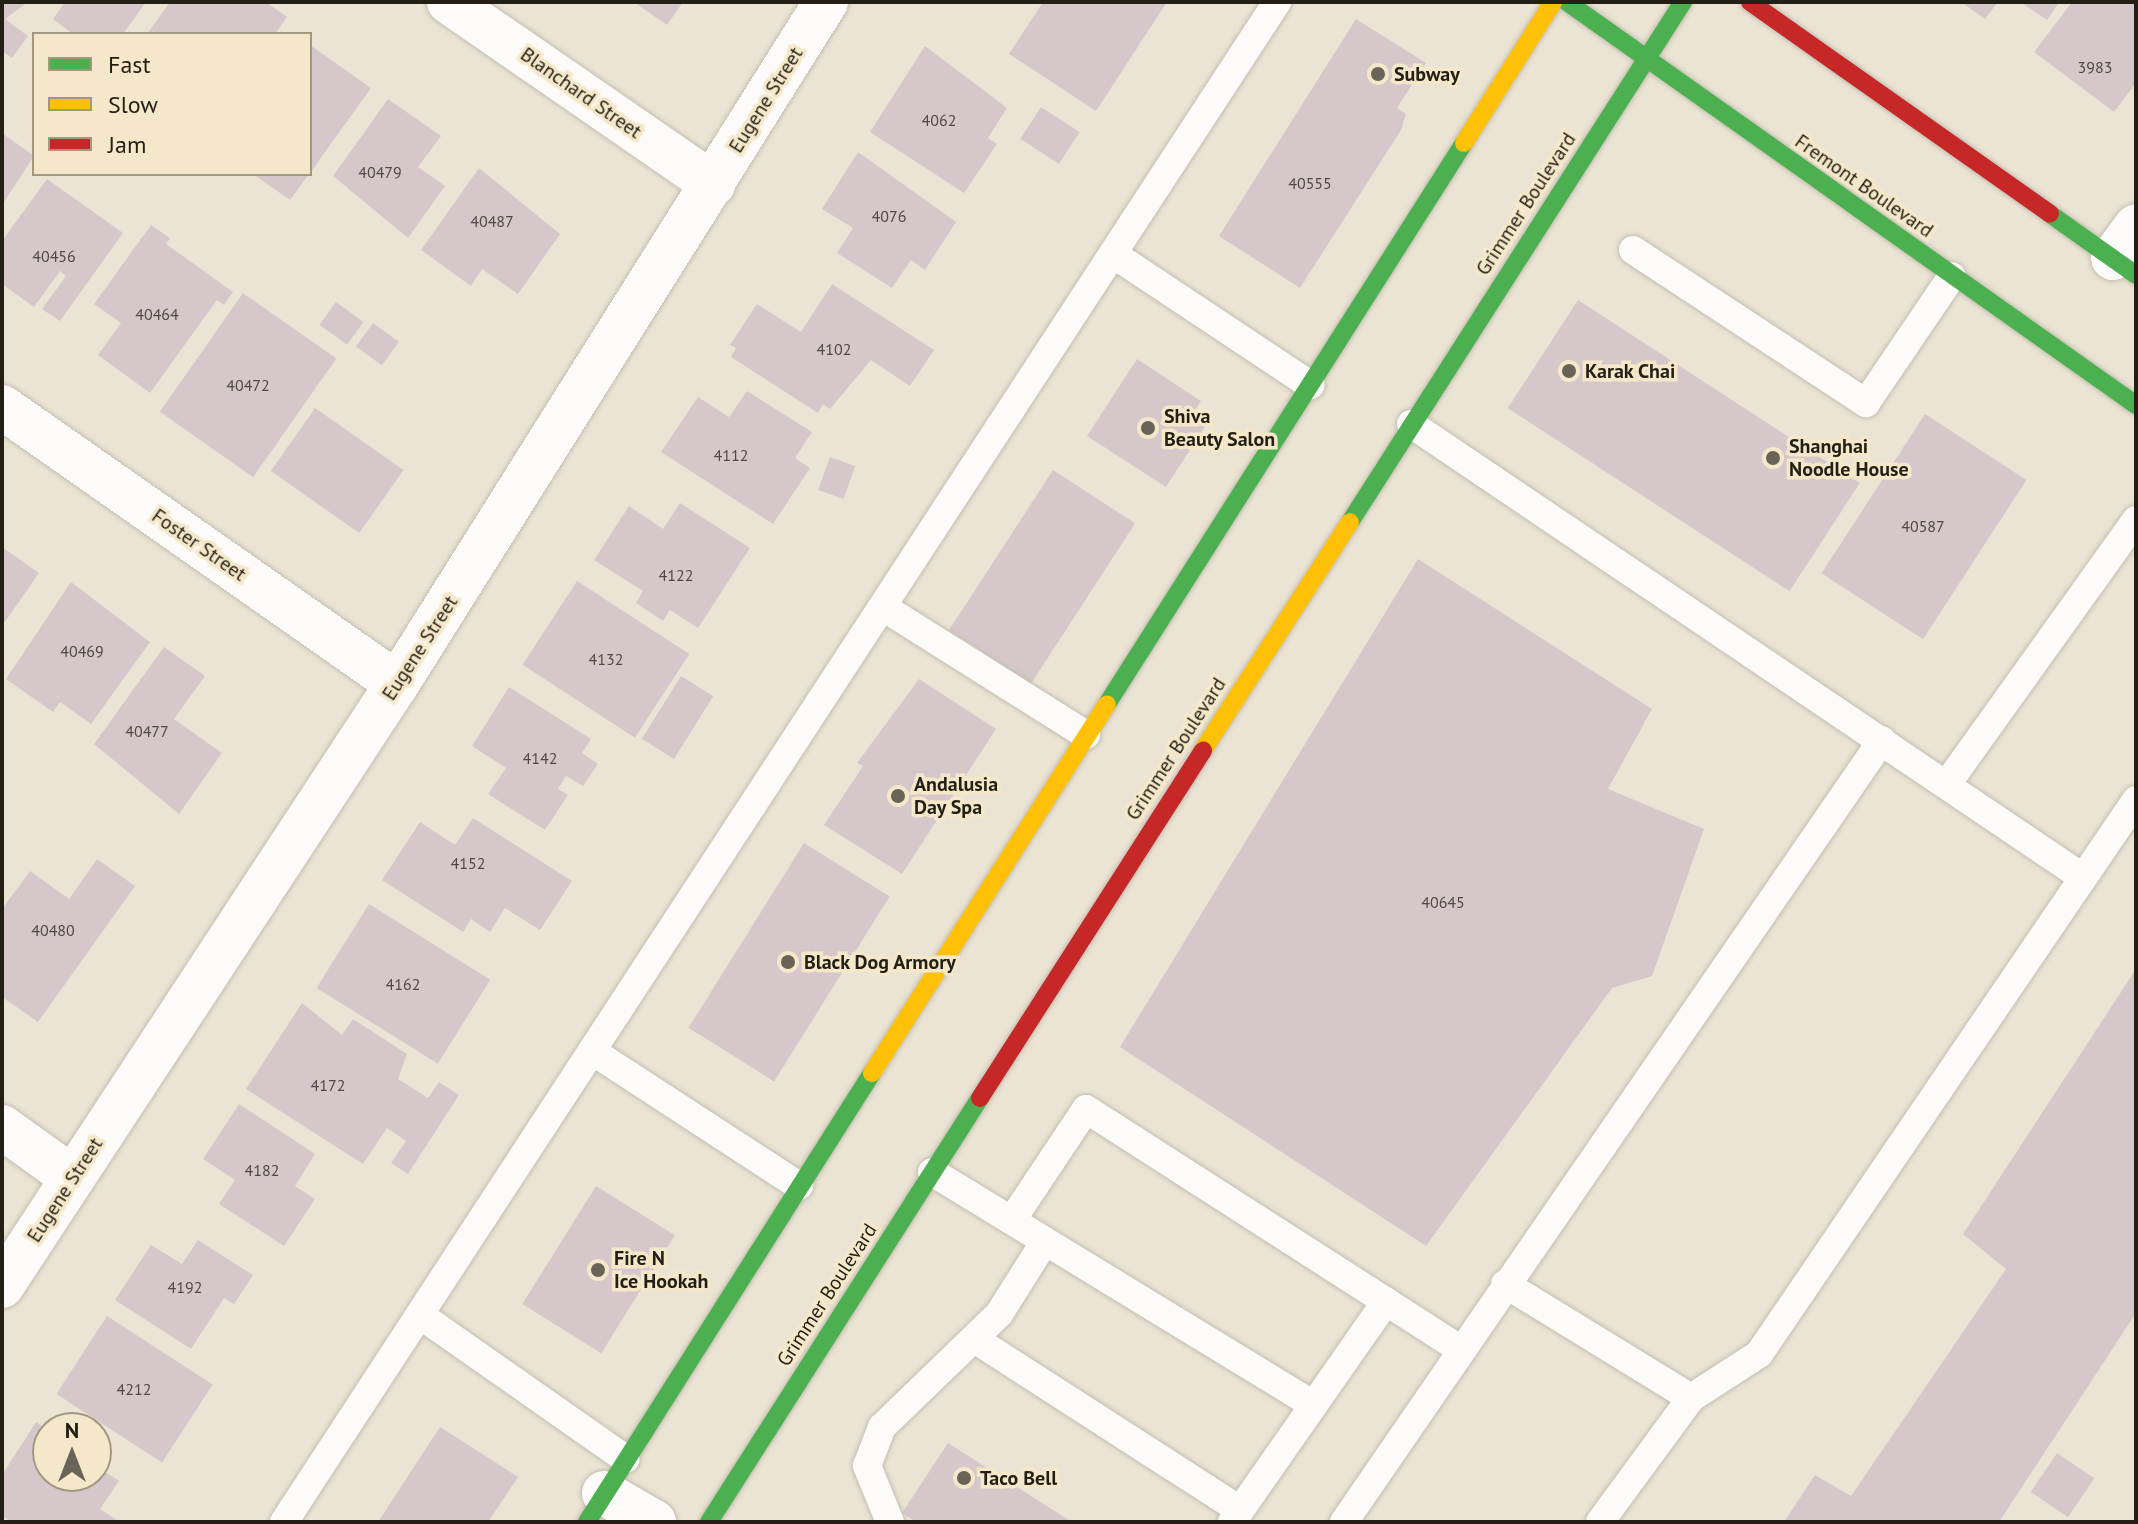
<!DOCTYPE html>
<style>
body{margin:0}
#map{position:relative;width:2138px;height:1524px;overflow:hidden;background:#ebe4d4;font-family:"PT Sans",sans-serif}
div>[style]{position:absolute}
.building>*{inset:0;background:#d6c8ca;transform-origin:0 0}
.roads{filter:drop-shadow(0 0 2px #c3beb1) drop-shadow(0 0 2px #c3beb1)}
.lane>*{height:28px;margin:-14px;padding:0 14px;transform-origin:14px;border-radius:14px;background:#fcfbf9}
.street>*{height:44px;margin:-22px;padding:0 22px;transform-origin:22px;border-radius:22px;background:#fcfbf9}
.fast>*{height:18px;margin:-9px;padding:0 9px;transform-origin:9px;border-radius:9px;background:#4caf50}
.slow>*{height:18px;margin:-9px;padding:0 9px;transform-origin:9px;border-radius:9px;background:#ffc107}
.jam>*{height:18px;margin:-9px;padding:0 9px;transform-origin:9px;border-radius:9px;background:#c62828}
.dots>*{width:22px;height:22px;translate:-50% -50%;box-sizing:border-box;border:4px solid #f5e8ca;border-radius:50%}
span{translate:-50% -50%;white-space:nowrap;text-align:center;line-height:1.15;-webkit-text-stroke:7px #f5e8ca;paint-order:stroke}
.number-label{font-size:16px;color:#504942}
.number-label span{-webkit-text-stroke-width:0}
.poi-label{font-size:20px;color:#231f14;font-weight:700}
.left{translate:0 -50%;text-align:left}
.street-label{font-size:20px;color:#231f14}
.frame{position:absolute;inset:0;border:4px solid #231f14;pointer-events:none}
.legend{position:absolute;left:32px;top:32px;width:280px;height:144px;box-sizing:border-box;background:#f5e8ca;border:2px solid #a19881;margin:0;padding:10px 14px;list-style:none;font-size:24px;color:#231f14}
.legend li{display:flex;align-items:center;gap:16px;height:40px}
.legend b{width:40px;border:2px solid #a19881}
.north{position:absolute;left:32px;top:1412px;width:80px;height:80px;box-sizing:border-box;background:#f5e8ca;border:2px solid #a19881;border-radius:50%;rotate:0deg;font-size:22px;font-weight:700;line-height:32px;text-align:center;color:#231f14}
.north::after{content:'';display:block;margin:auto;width:28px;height:36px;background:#696457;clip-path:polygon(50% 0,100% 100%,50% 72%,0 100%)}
</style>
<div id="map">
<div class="building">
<i style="clip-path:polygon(2px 2px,28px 2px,5px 19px,28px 36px,12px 58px,2px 51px)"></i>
<i style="clip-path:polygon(65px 2px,146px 2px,123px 34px,73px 34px,53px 19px)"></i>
<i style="clip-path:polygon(170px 2px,266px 2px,287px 17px,275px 34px,147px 34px)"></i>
<i style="clip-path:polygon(634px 2px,683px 2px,667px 25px)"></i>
<i style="clip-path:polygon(1043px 2px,1167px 2px,1096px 111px,1009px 54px)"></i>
<i style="clip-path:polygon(1961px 2px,1998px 2px,1985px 19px)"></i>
<i style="clip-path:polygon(2020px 2px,2059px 2px,2047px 20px)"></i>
<i style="clip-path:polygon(2072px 2px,2136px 2px,2136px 83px,2114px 112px,2034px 52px)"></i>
<i style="clip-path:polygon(1356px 19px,1426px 63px,1397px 108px,1406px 114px,1401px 130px,1300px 288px,1219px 236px)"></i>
<i style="clip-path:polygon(310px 45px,371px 88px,310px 173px)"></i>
<i style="clip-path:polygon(925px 46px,1007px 108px,988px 138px,997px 144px,964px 193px,870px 132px)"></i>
<i style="clip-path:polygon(388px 99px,441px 136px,418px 167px,445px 186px,408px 238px,333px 176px)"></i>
<i style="left:1041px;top:107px;width:46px;height:38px;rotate:33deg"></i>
<i style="clip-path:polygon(2px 133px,34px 156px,2px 205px)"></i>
<i style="clip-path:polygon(858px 152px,956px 222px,925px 270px,911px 260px,892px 288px,837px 253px,853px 228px,822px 209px)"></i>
<i style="clip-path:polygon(479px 168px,560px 234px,518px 294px,482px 269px,471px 286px,421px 250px)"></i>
<i style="clip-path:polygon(253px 174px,309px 174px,290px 200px)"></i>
<i style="clip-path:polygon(47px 179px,123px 233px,60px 321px,42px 309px,66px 276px,60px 271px,34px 307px,2px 284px,2px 241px)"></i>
<i style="clip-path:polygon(151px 225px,170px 238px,166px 244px,233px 292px,224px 305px,217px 300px,150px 393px,98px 355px,121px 323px,94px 304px)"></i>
<i style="clip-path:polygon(832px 284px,934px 350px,910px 386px,871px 360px,830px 409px,823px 404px,818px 413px,731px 357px,736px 348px,730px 345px,757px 304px,801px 332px)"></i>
<i style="left:243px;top:293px;width:114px;height:145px;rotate:35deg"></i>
<i style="left:1578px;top:300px;width:336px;height:129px;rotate:33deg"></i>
<i style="left:336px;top:302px;width:34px;height:28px;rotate:36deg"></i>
<i style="left:373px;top:323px;width:32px;height:29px;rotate:36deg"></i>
<i style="clip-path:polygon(1137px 359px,1201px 401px,1195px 410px,1210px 419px,1166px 487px,1087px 436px)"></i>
<i style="clip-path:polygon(747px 391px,812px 432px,795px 458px,810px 468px,773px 524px,661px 452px,698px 397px,729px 417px)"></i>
<i style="left:315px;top:408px;width:108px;height:77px;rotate:35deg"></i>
<i style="left:1925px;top:414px;width:121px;height:190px;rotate:33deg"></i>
<i style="left:830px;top:457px;width:27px;height:35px;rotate:20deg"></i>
<i style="left:1053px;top:470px;width:98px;height:191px;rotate:33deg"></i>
<i style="clip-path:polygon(680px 503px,750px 548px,698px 628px,670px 610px,663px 621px,636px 603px,643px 591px,594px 560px,629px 506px,663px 529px)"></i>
<i style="clip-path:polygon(2px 547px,39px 573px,2px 626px)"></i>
<i style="clip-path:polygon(1418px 559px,1652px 709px,1608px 789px,1704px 829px,1652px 976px,1612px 988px,1426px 1246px,1120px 1047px)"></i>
<i style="left:577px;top:581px;width:134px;height:100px;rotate:33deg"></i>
<i style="clip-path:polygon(71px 582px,150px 642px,91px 724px,60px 702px,53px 712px,6px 679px)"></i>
<i style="clip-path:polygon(164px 647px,205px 676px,174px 719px,222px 753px,179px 814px,94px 744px)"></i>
<i style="left:681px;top:676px;width:38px;height:74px;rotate:32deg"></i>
<i style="clip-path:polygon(919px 679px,996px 729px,902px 874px,824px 825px,863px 766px,857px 763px)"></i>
<i style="clip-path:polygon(509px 687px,591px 739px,582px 753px,598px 764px,583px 786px,566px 776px,558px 789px,568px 795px,545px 830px,488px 794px,506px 768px,472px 746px)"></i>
<i style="clip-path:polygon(473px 818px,572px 881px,540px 930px,505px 908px,490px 932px,471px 919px,463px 932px,382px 880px,420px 822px,455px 845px)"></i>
<i style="left:804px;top:843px;width:101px;height:218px;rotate:32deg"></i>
<i style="clip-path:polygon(97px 859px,135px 886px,38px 1022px,2px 997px,2px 909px,30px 871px,69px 899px)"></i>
<i style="left:369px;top:904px;width:143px;height:99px;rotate:32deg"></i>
<i style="clip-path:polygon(2136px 969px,2136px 1313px,1999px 1522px,1784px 1522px,1815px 1475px,1851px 1496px,2006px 1269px,1963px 1234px)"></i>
<i style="clip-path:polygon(302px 1003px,342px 1035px,353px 1019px,407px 1054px,398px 1079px,428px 1098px,439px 1082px,459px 1095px,408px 1174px,391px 1163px,406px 1141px,387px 1128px,363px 1164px,246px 1089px)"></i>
<i style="clip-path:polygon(239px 1104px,315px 1154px,295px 1186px,315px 1199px,284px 1246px,219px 1204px,235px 1180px,203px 1159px)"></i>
<i style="left:596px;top:1186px;width:93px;height:139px;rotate:32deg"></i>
<i style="clip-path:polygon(198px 1240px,253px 1275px,234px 1304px,224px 1298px,191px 1349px,115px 1300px,151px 1245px,182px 1264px)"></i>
<i style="left:107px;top:1316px;width:126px;height:93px;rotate:33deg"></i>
<i style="clip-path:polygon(36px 1422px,48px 1430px,48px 1476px,96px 1476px,96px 1466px,119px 1481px,100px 1509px,120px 1522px,12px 1522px,2px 1516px,2px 1475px)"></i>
<i style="clip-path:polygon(440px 1427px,518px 1477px,488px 1522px,378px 1522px)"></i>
<i style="clip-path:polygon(948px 1443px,1072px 1522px,916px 1522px,902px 1513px)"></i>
<i style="left:2057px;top:1453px;width:45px;height:47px;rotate:34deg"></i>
</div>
<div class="roads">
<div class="lane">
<i style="left:1633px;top:250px;width:279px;rotate:33.3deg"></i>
<i style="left:1866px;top:403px;width:153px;rotate:-55.9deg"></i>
<i style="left:1113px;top:254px;width:237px;rotate:33.6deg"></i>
<i style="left:1411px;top:424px;width:810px;rotate:34.02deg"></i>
<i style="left:883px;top:607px;width:240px;rotate:32.2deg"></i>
<i style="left:1947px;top:784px;width:325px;rotate:-54.4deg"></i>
<i style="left:592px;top:1051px;width:247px;rotate:33.1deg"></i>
<i style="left:932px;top:1172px;width:447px;rotate:31.4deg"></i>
<i style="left:1012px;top:1220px;width:133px;rotate:-56.3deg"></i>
<i style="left:1086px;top:1109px;width:446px;rotate:32.7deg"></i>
<i style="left:1505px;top:1284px;width:218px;rotate:31.5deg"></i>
<i style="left:420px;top:1315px;width:251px;rotate:35deg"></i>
<i style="left:976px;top:1340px;width:314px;rotate:32.8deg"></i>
<i style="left:284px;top:1522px;width:1816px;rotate:-56.84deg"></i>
<i style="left:890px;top:1522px;width:61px;rotate:-112.3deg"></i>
<i style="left:867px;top:1466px;width:42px;rotate:-69deg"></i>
<i style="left:882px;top:1427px;width:163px;rotate:-44deg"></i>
<i style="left:999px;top:1314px;width:86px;rotate:-57.8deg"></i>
<i style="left:1232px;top:1522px;width:269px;rotate:-55.1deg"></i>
<i style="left:1344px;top:1522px;width:949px;rotate:-55.47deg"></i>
<i style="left:1600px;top:1522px;width:154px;rotate:-53.7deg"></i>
<i style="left:1691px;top:1398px;width:81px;rotate:-32.9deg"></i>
<i style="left:1759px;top:1354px;width:670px;rotate:-55.76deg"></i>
</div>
<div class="street">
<i style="left:449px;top:2px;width:321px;rotate:34.6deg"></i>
<i style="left:2113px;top:258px;width:39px;rotate:-54deg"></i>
<i style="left:2px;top:407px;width:482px;rotate:35deg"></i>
<i style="left:2px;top:1127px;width:87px;rotate:35.7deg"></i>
<i style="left:2px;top:1286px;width:720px;rotate:-56.73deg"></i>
<i style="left:397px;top:684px;width:806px;rotate:-57.83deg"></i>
<i style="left:604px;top:1493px;width:58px;rotate:30.1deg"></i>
</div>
<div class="fast">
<i style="left:1567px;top:2px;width:697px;rotate:35.31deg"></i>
<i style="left:2050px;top:214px;width:105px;rotate:35.3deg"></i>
<i style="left:1350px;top:522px;width:617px;rotate:-57.37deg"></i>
<i style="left:1107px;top:704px;width:665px;rotate:-57.53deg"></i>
<i style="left:587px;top:1522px;width:532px;rotate:-57.59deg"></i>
<i style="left:709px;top:1522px;width:503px;rotate:-57.42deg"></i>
</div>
<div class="slow">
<i style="left:1464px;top:143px;width:167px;rotate:-57.7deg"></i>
<i style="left:1203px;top:750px;width:271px;rotate:-57.2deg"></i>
<i style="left:872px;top:1073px;width:437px;rotate:-57.5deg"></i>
</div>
<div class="jam">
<i style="left:1750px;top:2px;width:367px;rotate:35.2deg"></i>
<i style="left:980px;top:1098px;width:413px;rotate:-57.3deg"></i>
</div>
</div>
<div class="dots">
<i style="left:1378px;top:74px;background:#696457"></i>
<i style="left:1569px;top:371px;background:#696457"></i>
<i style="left:1148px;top:428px;background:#696457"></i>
<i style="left:1773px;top:458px;background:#696457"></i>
<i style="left:898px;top:796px;background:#696457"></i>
<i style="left:788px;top:962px;background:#696457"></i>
<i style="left:598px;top:1270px;background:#696457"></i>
<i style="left:964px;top:1478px;background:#696457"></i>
</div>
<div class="number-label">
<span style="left:2095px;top:67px">3983</span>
<span style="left:939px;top:120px">4062</span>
<span style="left:380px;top:172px">40479</span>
<span style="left:1310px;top:183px">40555</span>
<span style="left:889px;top:216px">4076</span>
<span style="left:492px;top:221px">40487</span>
<span style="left:54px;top:256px">40456</span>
<span style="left:157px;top:314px">40464</span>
<span style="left:834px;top:349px">4102</span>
<span style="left:248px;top:385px">40472</span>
<span style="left:731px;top:455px">4112</span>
<span style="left:1923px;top:526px">40587</span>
<span style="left:676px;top:575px">4122</span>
<span style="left:82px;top:651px">40469</span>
<span style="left:606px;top:659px">4132</span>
<span style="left:147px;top:731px">40477</span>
<span style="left:540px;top:758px">4142</span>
<span style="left:468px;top:863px">4152</span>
<span style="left:1443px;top:902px">40645</span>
<span style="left:53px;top:930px">40480</span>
<span style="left:403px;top:984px">4162</span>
<span style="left:328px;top:1085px">4172</span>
<span style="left:262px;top:1170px">4182</span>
<span style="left:185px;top:1287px">4192</span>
<span style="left:134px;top:1389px">4212</span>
</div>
<div class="poi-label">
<span class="left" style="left:1394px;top:74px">Subway</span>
<span class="left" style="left:1585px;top:371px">Karak Chai</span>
<span class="left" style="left:1164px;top:428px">Shiva<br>Beauty Salon</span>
<span class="left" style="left:1789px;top:458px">Shanghai<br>Noodle House</span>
<span class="left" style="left:914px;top:796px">Andalusia<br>Day Spa</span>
<span class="left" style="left:804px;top:962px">Black Dog Armory</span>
<span class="left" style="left:614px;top:1270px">Fire N<br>Ice Hookah</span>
<span class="left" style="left:980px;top:1478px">Taco Bell</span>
</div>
<div class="street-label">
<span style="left:581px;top:93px;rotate:35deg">Blanchard Street</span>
<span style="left:766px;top:100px;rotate:-58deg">Eugene Street</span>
<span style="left:1864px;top:186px;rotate:35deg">Fremont Boulevard</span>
<span style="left:1526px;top:204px;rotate:-57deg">Grimmer Boulevard</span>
<span style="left:199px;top:545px;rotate:35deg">Foster Street</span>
<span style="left:420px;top:648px;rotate:-57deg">Eugene Street</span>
<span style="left:1176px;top:749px;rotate:-57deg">Grimmer Boulevard</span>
<span style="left:65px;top:1190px;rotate:-57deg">Eugene Street</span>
<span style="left:827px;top:1295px;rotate:-57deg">Grimmer Boulevard</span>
</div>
<div class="frame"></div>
<ul class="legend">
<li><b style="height:10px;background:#4caf50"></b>Fast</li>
<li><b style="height:10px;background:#ffc107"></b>Slow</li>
<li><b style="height:10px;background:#c62828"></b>Jam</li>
</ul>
<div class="north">N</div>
</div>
